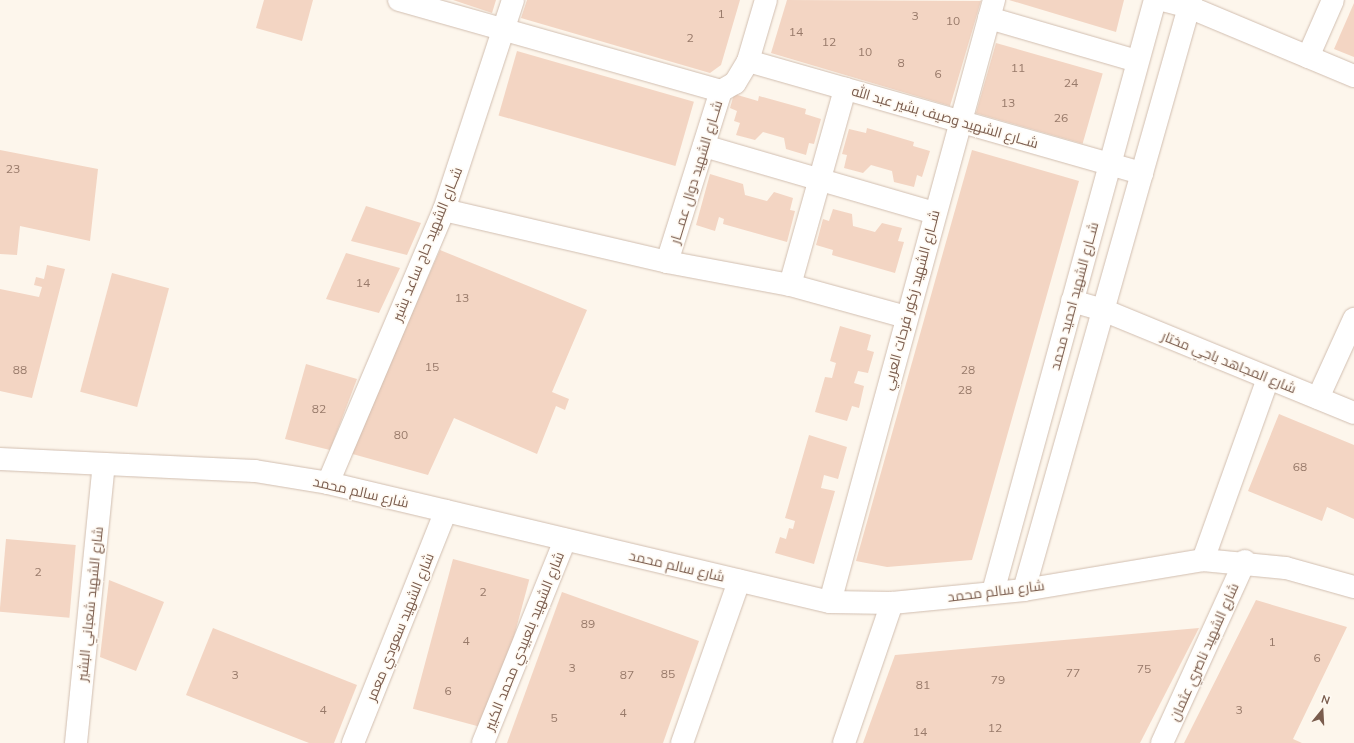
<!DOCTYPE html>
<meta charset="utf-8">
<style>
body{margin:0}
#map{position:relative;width:1354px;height:743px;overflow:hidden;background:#fdf6ec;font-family:Mulish,Cairo,sans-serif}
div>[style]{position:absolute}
.building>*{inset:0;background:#f3d5c3;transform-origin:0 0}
.roads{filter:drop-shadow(0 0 1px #d1beb0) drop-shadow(0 0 1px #d1beb0)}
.minor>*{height:22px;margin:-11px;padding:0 11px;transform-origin:11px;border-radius:11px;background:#fff}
span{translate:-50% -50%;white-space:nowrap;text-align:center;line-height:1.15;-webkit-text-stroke:3px #fffaf3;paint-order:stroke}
.number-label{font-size:12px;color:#987a6a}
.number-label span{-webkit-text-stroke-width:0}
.street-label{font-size:14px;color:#7a5c4d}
.north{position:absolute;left:1302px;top:691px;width:40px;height:40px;-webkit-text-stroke:3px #fffaf3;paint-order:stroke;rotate:18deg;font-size:11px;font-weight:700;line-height:16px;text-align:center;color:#7a5c4d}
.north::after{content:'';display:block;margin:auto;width:14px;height:18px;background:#7a5c4d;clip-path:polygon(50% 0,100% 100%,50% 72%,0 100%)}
</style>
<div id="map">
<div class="building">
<i style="clip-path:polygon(264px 0,313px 0,302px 41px,256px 28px)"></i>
<i style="clip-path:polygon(453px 0,496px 0,492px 13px)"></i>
<i style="clip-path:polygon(527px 0,740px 0,721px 65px,710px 73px,521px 18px)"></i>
<i style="clip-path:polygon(787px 0,981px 1px,950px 106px,771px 53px)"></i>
<i style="clip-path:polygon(1009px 0,1124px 0,1116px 32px)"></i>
<i style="clip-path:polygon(1354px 3px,1354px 57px,1334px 49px)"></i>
<i style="left:996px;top:43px;width:111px;height:73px;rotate:16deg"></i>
<i style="left:517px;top:51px;width:184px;height:67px;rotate:16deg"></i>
<i style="clip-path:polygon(734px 94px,758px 101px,759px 96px,806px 109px,805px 114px,821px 119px,814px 144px,809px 143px,806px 155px,786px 149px,784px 138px,763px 132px,755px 140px,736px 135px,740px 123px,734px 121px,737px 111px,730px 108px)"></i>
<i style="clip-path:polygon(867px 128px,914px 142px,913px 146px,930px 151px,922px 177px,917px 175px,914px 187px,894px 182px,892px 171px,871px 165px,863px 173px,844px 168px,847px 155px,842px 154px,849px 129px,866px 133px)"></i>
<i style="clip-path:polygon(0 150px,98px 169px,90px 241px,20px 226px,17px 255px,0 254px)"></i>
<i style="clip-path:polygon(972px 150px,1079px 181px,972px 560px,887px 567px,856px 561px)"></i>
<i style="clip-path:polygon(710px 174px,743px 184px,745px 195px,767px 201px,774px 192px,793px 198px,790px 210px,795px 211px,787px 242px,723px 224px,724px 219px,719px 217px,715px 231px,696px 225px)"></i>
<i style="clip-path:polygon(366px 206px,421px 223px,407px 255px,351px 241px)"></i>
<i style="clip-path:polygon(833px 209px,852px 214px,853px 226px,875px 232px,882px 223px,902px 228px,898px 241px,904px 242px,895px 273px,832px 255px,833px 250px,816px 245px,823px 219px,829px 221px)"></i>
<i style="clip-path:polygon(440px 250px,587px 310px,552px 392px,569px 399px,565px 410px,556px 406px,537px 454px,454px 418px,428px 475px,349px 453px)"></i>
<i style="clip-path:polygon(346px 253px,400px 268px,379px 313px,326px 299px)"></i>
<i style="clip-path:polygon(47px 265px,65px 269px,32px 398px,0 391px,0 289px,39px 297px,42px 287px,34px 285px,36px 277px,44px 279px)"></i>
<i style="left:112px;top:273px;width:59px;height:123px;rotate:15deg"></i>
<i style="clip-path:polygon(840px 326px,871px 335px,867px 350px,874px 352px,868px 373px,858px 371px,854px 383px,864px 386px,859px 408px,852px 406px,847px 421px,815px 412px,825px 377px,832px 378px,836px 363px,830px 361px)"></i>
<i style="clip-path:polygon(306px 364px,357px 379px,330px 450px,285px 439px)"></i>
<i style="clip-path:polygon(1279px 414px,1354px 445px,1354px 519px,1327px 507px,1322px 521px,1248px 491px)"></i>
<i style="clip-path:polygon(809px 435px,847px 447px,838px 479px,824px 475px,821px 488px,835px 491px,814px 564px,775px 553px,780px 537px,786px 539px,789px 528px,793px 529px,795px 521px,785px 518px)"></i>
<i style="left:6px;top:539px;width:70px;height:73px;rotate:5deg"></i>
<i style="left:453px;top:559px;width:79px;height:155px;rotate:15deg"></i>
<i style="clip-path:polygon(109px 580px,164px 602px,136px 671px,100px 657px)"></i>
<i style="clip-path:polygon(562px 592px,699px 641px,663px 743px,507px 743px)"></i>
<i style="clip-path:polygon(1256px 600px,1347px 627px,1293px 739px,1302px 743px,1184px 743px)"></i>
<i style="clip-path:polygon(213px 628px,357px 685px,334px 743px,309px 743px,186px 695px)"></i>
<i style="clip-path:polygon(1199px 628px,1140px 743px,863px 743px,895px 655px)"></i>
</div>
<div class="roads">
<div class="minor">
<i style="left:399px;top:0;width:335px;rotate:15.8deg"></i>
<i style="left:1163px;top:0;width:27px;rotate:15deg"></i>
<i style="left:1189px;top:7px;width:179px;rotate:22.7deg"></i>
<i style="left:989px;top:18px;width:154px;rotate:16.2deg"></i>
<i style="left:1308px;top:57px;width:62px;rotate:-66.3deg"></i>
<i style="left:748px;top:61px;width:410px;rotate:15.9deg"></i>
<i style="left:704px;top:146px;width:241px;rotate:16.2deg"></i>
<i style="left:444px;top:210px;width:229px;rotate:13.1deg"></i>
<i style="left:667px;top:262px;width:125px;rotate:10.6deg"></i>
<i style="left:790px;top:285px;width:120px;rotate:15.4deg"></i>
<i style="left:667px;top:262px;width:179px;rotate:-72.5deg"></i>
<i style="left:721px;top:91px;width:16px;rotate:-30deg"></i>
<i style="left:735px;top:83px;width:26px;rotate:-59deg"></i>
<i style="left:748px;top:61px;width:64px;rotate:-73.6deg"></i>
<i style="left:790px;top:285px;width:204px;rotate:-74.3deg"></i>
<i style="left:1072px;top:301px;width:32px;rotate:16deg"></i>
<i style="left:1103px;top:310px;width:271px;rotate:22.3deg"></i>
<i style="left:1318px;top:398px;width:87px;rotate:-65.5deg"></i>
<i style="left:0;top:459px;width:255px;rotate:2.7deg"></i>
<i style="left:255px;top:471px;width:74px;rotate:9.3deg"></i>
<i style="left:328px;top:483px;width:516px;rotate:13.34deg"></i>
<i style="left:830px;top:602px;width:62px;rotate:0.9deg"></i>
<i style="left:892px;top:603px;width:133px;rotate:-5.6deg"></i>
<i style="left:1024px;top:590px;width:181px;rotate:-9.5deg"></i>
<i style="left:1203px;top:560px;width:83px;rotate:5.5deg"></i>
<i style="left:1286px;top:568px;width:71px;rotate:15.6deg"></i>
<i style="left:328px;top:483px;width:297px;rotate:-67deg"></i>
<i style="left:444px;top:210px;width:221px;rotate:-71.8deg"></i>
<i style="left:1203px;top:560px;width:193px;rotate:-70.3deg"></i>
<i style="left:1024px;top:590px;width:613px;rotate:-74.2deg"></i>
<i style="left:993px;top:592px;width:614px;rotate:-74.7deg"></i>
<i style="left:830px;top:602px;width:624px;rotate:-74.76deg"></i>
<i style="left:76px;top:743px;width:280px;rotate:-84.3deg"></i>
<i style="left:353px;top:743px;width:250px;rotate:-68.2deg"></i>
<i style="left:483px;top:743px;width:219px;rotate:-68deg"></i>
<i style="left:682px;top:743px;width:172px;rotate:-70.6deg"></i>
<i style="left:844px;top:743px;width:148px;rotate:-71.1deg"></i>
<i style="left:1162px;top:743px;width:200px;rotate:-65.5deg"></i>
</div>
</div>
<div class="number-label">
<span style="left:721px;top:14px">1</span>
<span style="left:915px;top:16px">3</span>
<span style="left:953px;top:21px">10</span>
<span style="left:796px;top:32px">14</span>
<span style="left:690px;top:38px">2</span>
<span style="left:829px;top:42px">12</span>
<span style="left:865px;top:52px">10</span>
<span style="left:901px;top:63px">8</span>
<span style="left:1018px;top:68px">11</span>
<span style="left:938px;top:74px">6</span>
<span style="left:1071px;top:83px">24</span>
<span style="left:1008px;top:103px">13</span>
<span style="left:1061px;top:118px">26</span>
<span style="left:13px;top:169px">23</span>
<span style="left:363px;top:283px">14</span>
<span style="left:462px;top:298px">13</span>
<span style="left:432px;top:367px">15</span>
<span style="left:20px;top:370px">88</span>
<span style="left:968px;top:370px">28</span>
<span style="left:965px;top:390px">28</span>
<span style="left:319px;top:409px">82</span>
<span style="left:401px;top:435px">80</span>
<span style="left:1300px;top:467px">68</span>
<span style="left:38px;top:572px">2</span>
<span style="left:483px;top:592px">2</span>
<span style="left:588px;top:624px">89</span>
<span style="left:466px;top:641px">4</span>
<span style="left:1272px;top:642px">1</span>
<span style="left:1317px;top:658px">6</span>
<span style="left:572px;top:668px">3</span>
<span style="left:1144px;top:669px">75</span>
<span style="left:1073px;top:673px">77</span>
<span style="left:668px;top:674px">85</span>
<span style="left:235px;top:675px">3</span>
<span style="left:627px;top:675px">87</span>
<span style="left:998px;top:680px">79</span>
<span style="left:923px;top:685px">81</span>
<span style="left:448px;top:691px">6</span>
<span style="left:323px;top:710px">4</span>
<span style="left:1239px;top:710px">3</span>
<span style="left:623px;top:713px">4</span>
<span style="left:554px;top:718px">5</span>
<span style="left:995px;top:728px">12</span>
<span style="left:920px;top:732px">14</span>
</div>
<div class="street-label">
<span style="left:945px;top:117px;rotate:16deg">شــارع الشهيد وصيف بشير عبد الله</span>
<span style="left:696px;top:172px;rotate:-73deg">شــارع الشهيد دوال عمـــار</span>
<span style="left:427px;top:244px;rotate:-68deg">شــارع الشهيد حاج ساعد بشير</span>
<span style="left:1074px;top:296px;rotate:-75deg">شــارع الشهيد احميد محمد</span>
<span style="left:911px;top:300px;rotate:-75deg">شــارع الشهيد زكور فرحات العربي</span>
<span style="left:1229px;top:362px;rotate:22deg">شارع المجاهد باجي مختار</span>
<span style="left:361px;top:492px;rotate:13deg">شارع سالم محمد</span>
<span style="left:677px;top:566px;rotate:13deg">شارع سالم محمد</span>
<span style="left:996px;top:591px;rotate:-7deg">شارع سالم محمد</span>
<span style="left:90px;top:604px;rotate:-84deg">شارع الشهيد شعباني البشير</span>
<span style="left:400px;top:627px;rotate:-68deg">شارع الشهيد سعودي معمر</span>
<span style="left:524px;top:641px;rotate:-68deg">شارع الشهيد بلعبيدي محمد الكبير</span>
<span style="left:1204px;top:652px;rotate:-66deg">شارع الشهيد ناصري عثمان</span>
</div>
<div class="north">N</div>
</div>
